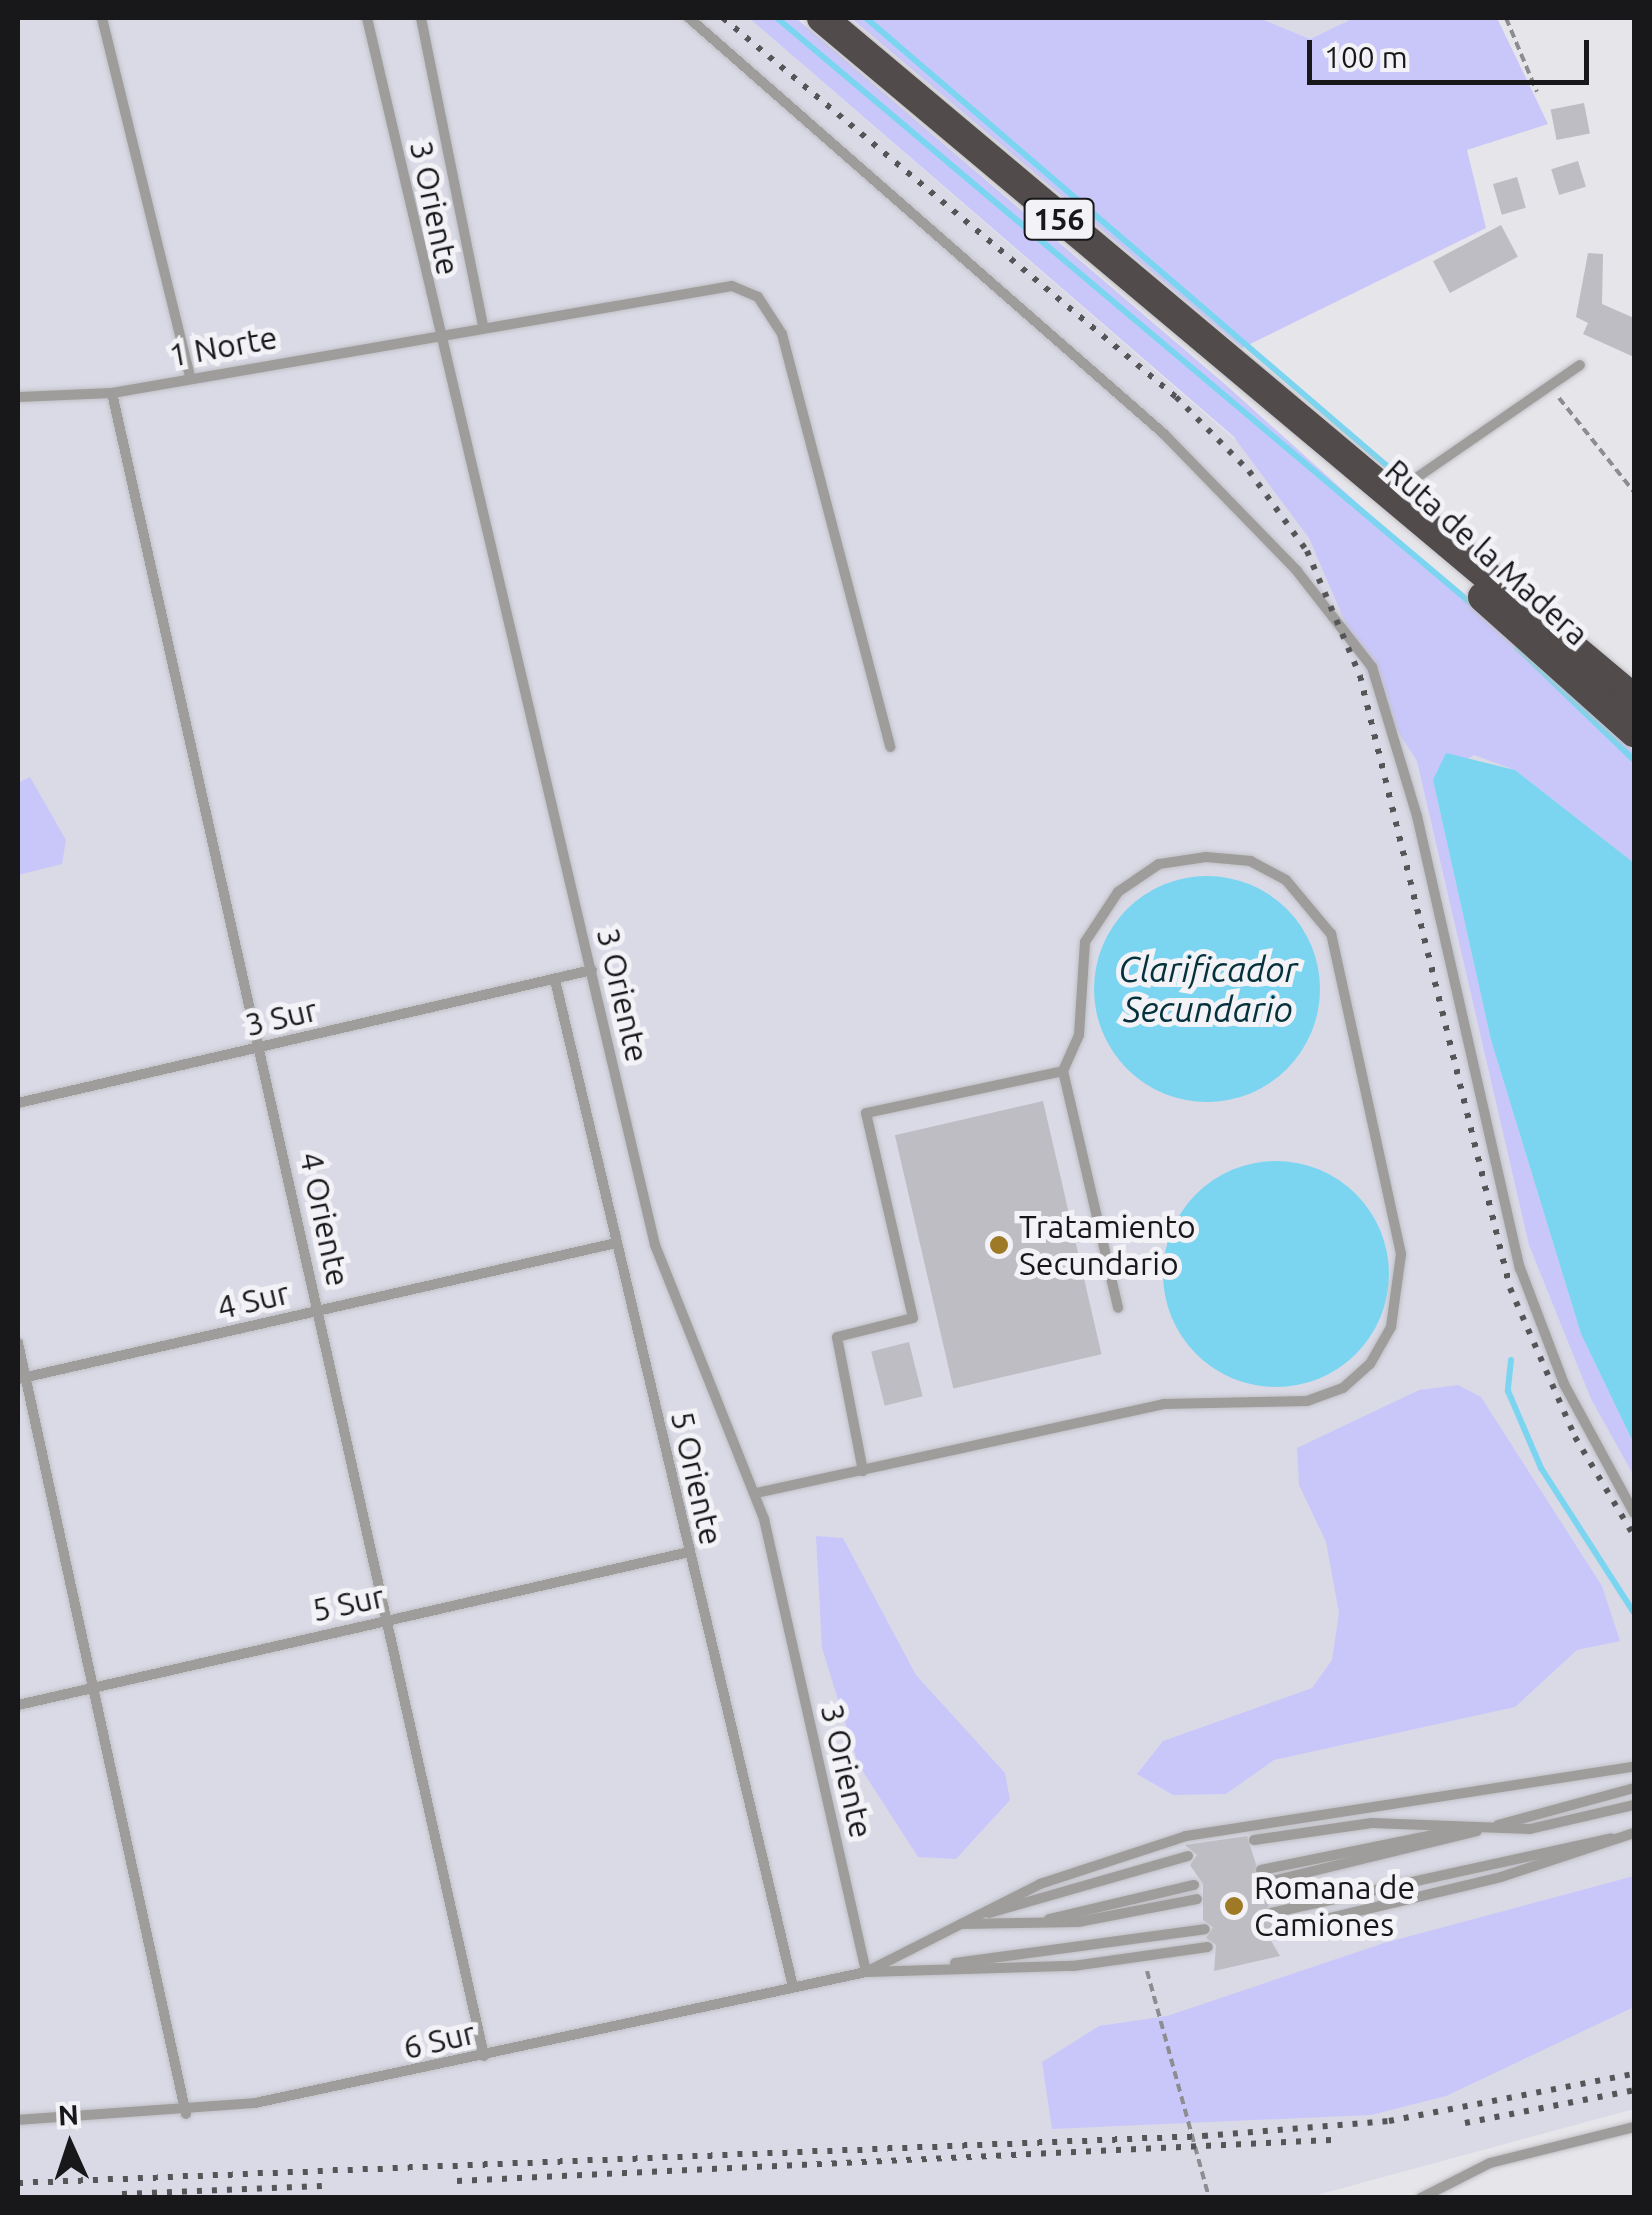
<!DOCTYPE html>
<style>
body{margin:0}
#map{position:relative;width:1652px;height:2215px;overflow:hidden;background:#e5e5ea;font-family:Ubuntu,sans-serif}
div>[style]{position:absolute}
.built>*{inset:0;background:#dadae7}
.green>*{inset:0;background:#c9c7fa}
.water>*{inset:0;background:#7bd5f0}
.round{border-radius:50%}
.stream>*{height:6px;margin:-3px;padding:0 3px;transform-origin:3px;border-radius:3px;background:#7bd5f0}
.building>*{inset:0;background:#bdbdc3;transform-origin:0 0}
.path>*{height:4px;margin-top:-2px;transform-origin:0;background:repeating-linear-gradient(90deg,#8d8d91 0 8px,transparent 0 13px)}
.roads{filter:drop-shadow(0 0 2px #c0c0c5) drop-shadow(0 0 2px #c0c0c5)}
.lane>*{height:10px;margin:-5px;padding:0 5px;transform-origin:5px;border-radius:5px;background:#9f9c9c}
.highway>*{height:30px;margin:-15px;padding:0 15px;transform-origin:15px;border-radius:15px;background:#514b4b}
.rail>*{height:6px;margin-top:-3px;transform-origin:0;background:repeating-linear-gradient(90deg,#555558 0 5px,transparent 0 15px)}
.dots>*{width:28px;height:28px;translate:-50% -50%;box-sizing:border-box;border:5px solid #f2f2f7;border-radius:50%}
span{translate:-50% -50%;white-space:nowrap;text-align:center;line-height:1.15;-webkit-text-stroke:10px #f2f2f7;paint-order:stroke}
.shield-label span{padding:2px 8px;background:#f2f2f7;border:2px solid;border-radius:8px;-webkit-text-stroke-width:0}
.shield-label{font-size:30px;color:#18181a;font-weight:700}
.street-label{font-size:32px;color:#18181a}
.poi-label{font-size:32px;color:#18181a}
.left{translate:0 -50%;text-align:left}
.water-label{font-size:35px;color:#04313c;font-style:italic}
.frame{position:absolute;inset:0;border:20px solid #18181a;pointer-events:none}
.north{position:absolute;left:20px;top:2095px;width:100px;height:100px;-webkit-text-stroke:8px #f2f2f7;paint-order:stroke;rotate:357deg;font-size:28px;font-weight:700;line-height:40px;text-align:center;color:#18181a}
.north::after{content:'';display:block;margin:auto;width:35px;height:45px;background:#18181a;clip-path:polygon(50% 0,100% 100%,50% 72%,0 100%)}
.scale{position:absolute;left:1307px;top:40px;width:282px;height:45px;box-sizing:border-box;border:5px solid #18181a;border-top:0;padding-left:12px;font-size:30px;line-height:35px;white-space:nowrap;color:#18181a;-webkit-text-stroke:8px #f2f2f7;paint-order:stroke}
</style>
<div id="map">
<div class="built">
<i style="clip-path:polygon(18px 18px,749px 18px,1634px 786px,1634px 2109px,1306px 2198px,18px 2197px)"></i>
<i style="clip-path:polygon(1259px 18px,1354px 18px,1310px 39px)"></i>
</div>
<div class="green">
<i style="clip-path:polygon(749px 18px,796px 18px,1226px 385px,1634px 752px,1634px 863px,1515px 770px,1474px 755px,1433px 780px,1491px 1040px,1581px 1334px,1634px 1444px,1634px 1476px,1591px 1399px,1529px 1245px,1417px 761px,1380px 704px,1309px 538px,1233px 436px)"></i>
<i style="clip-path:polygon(851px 18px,1259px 18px,1310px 39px,1354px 18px,1497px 18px,1548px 124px,1467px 150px,1486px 228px,1242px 348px)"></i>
<i style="clip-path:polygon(30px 777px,66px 840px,62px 864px,18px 875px,18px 783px)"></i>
<i style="clip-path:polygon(1458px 1385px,1481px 1397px,1602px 1586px,1620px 1641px,1577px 1650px,1515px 1707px,1274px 1760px,1226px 1794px,1173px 1795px,1137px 1774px,1163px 1741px,1312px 1688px,1332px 1660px,1339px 1613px,1326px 1542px,1299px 1485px,1297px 1448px,1419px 1390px)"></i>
<i style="clip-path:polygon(816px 1536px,843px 1538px,916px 1675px,1005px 1773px,1010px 1800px,956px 1859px,918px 1857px,858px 1764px,822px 1648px)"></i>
<i style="clip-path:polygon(1634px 1876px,1634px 2007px,1446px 2096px,1371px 2115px,1052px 2129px,1042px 2062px,1099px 2026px,1167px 2016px,1384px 1943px)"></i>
</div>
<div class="water">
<i style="clip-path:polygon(1446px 753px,1515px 770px,1634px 863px,1634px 1444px,1581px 1334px,1491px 1040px,1433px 780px)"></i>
<i class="round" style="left:1094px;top:876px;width:226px;height:226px"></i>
<i class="round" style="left:1163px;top:1161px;width:226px;height:226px"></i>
</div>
<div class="stream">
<i style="left:777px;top:18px;width:909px;rotate:40.14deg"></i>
<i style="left:866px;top:18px;width:696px;rotate:40.69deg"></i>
<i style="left:1517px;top:647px;width:163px;rotate:44deg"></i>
<i style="left:1511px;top:1360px;width:31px;rotate:96deg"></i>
<i style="left:1508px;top:1391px;width:84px;rotate:66.8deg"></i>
<i style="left:1541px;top:1468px;width:172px;rotate:57.3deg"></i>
</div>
<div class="building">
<i style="left:1584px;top:103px;width:31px;height:34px;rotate:79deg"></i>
<i style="left:1578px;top:161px;width:27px;height:28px;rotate:73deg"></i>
<i style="left:1517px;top:177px;width:32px;height:25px;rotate:74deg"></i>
<i style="left:1501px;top:225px;width:36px;height:77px;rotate:62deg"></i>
<i style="clip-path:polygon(1588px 253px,1603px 254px,1602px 304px,1634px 318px,1634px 357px,1583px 334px,1588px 323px,1576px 317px)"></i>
<i style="left:1043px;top:1101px;width:260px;height:152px;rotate:77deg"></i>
<i style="left:909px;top:1342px;width:56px;height:39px;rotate:76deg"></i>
<i style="clip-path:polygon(1247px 1836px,1269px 1905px,1263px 1916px,1273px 1923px,1267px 1934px,1280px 1956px,1214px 1971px,1216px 1945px,1206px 1938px,1213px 1927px,1203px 1920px,1203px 1884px,1190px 1865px,1197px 1855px,1185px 1845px)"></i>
</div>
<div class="path">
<i style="left:1506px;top:18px;width:80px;rotate:67.3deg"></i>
<i style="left:1559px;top:398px;width:120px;rotate:51.4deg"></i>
<i style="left:1147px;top:1971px;width:235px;rotate:74.7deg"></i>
</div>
<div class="roads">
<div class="lane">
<i style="left:102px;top:18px;width:370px;rotate:76.2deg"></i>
<i style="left:367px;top:18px;width:1260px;rotate:76.79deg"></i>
<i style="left:655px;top:1245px;width:295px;rotate:68.3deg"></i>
<i style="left:764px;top:1519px;width:464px;rotate:77.3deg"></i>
<i style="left:421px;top:18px;width:313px;rotate:78.6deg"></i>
<i style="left:689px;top:18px;width:631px;rotate:41.21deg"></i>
<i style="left:1164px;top:434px;width:191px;rotate:45.8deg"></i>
<i style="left:1297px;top:571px;width:122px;rotate:52deg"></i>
<i style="left:1372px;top:667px;width:156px;rotate:73.2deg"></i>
<i style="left:1417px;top:816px;width:464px;rotate:77.2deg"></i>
<i style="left:1520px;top:1268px;width:124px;rotate:69.2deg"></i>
<i style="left:1564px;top:1384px;width:147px;rotate:61.5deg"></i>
<i style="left:112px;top:393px;width:1704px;rotate:77.39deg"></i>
<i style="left:18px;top:397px;width:94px;rotate:-2.4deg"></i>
<i style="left:112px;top:393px;width:629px;rotate:-9.79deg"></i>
<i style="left:732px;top:286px;width:28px;rotate:23deg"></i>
<i style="left:758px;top:297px;width:44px;rotate:57deg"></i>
<i style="left:782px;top:334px;width:427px;rotate:75.3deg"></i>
<i style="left:1393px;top:494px;width:227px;rotate:-34.6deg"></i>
<i style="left:555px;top:980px;width:1035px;rotate:76.7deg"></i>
<i style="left:18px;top:1103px;width:589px;rotate:-13.05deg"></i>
<i style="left:18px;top:1343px;width:789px;rotate:77.71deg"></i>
<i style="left:18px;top:1379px;width:613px;rotate:-12.81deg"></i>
<i style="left:863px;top:1471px;width:136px;rotate:-101deg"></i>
<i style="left:837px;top:1337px;width:78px;rotate:-14deg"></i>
<i style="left:913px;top:1318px;width:210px;rotate:-102.9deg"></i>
<i style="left:866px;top:1113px;width:201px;rotate:-12deg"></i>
<i style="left:1063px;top:1071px;width:243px;rotate:76.9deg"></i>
<i style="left:756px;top:1493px;width:417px;rotate:-12.3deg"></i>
<i style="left:1163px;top:1404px;width:144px;rotate:-1.2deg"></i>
<i style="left:1307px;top:1401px;width:38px;rotate:-20deg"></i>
<i style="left:1343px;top:1388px;width:36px;rotate:-42deg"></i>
<i style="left:1370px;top:1364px;width:43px;rotate:-60.4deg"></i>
<i style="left:1391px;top:1327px;width:74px;rotate:-82.2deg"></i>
<i style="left:1401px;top:1254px;width:328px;rotate:-102.3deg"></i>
<i style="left:1331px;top:934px;width:70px;rotate:-129.8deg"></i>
<i style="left:1286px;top:880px;width:40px;rotate:-152deg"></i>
<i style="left:1251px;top:861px;width:45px;rotate:-174.9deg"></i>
<i style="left:1206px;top:857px;width:48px;rotate:171.5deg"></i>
<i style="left:1159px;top:864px;width:50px;rotate:145.7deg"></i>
<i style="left:1118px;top:892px;width:60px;rotate:123.4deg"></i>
<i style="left:1085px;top:942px;width:93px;rotate:93.7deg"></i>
<i style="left:1079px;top:1035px;width:39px;rotate:114deg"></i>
<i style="left:18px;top:1705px;width:688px;rotate:-12.84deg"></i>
<i style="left:1498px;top:1825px;width:141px;rotate:-15.2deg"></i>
<i style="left:1254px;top:1840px;width:119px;rotate:-8.2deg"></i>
<i style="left:1372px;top:1823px;width:158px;rotate:2.2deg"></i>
<i style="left:1530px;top:1829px;width:107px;rotate:-13deg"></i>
<i style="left:1261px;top:1870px;width:196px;rotate:-11.5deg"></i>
<i style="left:1264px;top:1883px;width:219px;rotate:-13.7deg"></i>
<i style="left:989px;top:1913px;width:207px;rotate:-16deg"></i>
<i style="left:1271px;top:1913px;width:348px;rotate:-12.4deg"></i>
<i style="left:1049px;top:1919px;width:149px;rotate:-13.2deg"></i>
<i style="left:961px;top:1924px;width:117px;rotate:-1deg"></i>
<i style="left:1078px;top:1922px;width:121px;rotate:-10.9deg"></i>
<i style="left:1275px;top:1931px;width:232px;rotate:-13.4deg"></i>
<i style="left:1501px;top:1877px;width:140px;rotate:-18.3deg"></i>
<i style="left:955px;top:1963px;width:252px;rotate:-7.7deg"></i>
<i style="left:870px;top:1970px;width:191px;rotate:-26.8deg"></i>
<i style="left:1040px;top:1884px;width:154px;rotate:-18.2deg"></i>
<i style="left:1186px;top:1836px;width:453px;rotate:-8.8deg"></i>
<i style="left:18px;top:2120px;width:238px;rotate:-4.1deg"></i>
<i style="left:255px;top:2103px;width:625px;rotate:-12.1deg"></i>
<i style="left:866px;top:1972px;width:207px;rotate:-1.7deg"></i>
<i style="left:1073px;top:1966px;width:136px;rotate:-8deg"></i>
<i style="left:1421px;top:2198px;width:77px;rotate:-26.9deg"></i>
<i style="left:1490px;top:2163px;width:148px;rotate:-14deg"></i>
</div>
<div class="highway">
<i style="left:822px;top:18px;width:1060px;rotate:39.99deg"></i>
<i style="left:1483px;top:597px;width:203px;rotate:41.8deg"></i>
</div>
</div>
<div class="rail">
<i style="left:723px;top:18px;width:591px;rotate:39.92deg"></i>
<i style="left:1176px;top:397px;width:104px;rotate:45.4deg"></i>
<i style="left:1249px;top:471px;width:99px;rotate:54.1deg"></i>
<i style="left:1307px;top:551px;width:136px;rotate:67deg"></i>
<i style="left:1360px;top:676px;width:630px;rotate:76.23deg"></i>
<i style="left:1510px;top:1288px;width:163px;rotate:66.4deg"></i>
<i style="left:1575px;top:1437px;width:115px;rotate:59.2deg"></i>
<i style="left:1465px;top:2123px;width:172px;rotate:-11deg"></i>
<i style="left:457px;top:2181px;width:875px;rotate:-2.69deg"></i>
<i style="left:18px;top:2183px;width:1186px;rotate:-2.27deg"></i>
<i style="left:1203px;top:2136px;width:187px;rotate:-4.6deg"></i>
<i style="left:1389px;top:2121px;width:249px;rotate:-10.9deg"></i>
<i style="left:122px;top:2194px;width:200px;rotate:-2.3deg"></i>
</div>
<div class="dots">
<i style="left:999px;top:1245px;background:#9f7a26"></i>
<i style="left:1234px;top:1906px;background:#9f7a26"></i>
</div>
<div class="shield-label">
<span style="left:1059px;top:219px">156</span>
</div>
<div class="street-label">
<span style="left:435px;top:208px;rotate:78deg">3 Oriente</span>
<span style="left:223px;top:346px;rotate:-10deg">1 Norte</span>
<span style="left:1487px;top:552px;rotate:42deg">Ruta de la Madera</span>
<span style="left:623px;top:995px;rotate:77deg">3 Oriente</span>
<span style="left:281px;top:1017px;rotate:-13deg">3 Sur</span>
<span style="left:325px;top:1219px;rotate:78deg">4 Oriente</span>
<span style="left:253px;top:1300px;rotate:-13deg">4 Sur</span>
<span style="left:697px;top:1478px;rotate:77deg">5 Oriente</span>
<span style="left:348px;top:1603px;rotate:-12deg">5 Sur</span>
<span style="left:847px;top:1771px;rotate:77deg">3 Oriente</span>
<span style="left:439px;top:2040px;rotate:-13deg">6 Sur</span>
</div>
<div class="poi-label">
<span class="left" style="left:1019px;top:1245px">Tratamiento<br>Secundario</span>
<span class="left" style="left:1254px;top:1906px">Romana de<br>Camiones</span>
</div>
<div class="water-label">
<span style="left:1208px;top:989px">Clarificador<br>Secundario</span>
</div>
<div class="frame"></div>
<div class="north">N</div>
<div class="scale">100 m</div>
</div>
